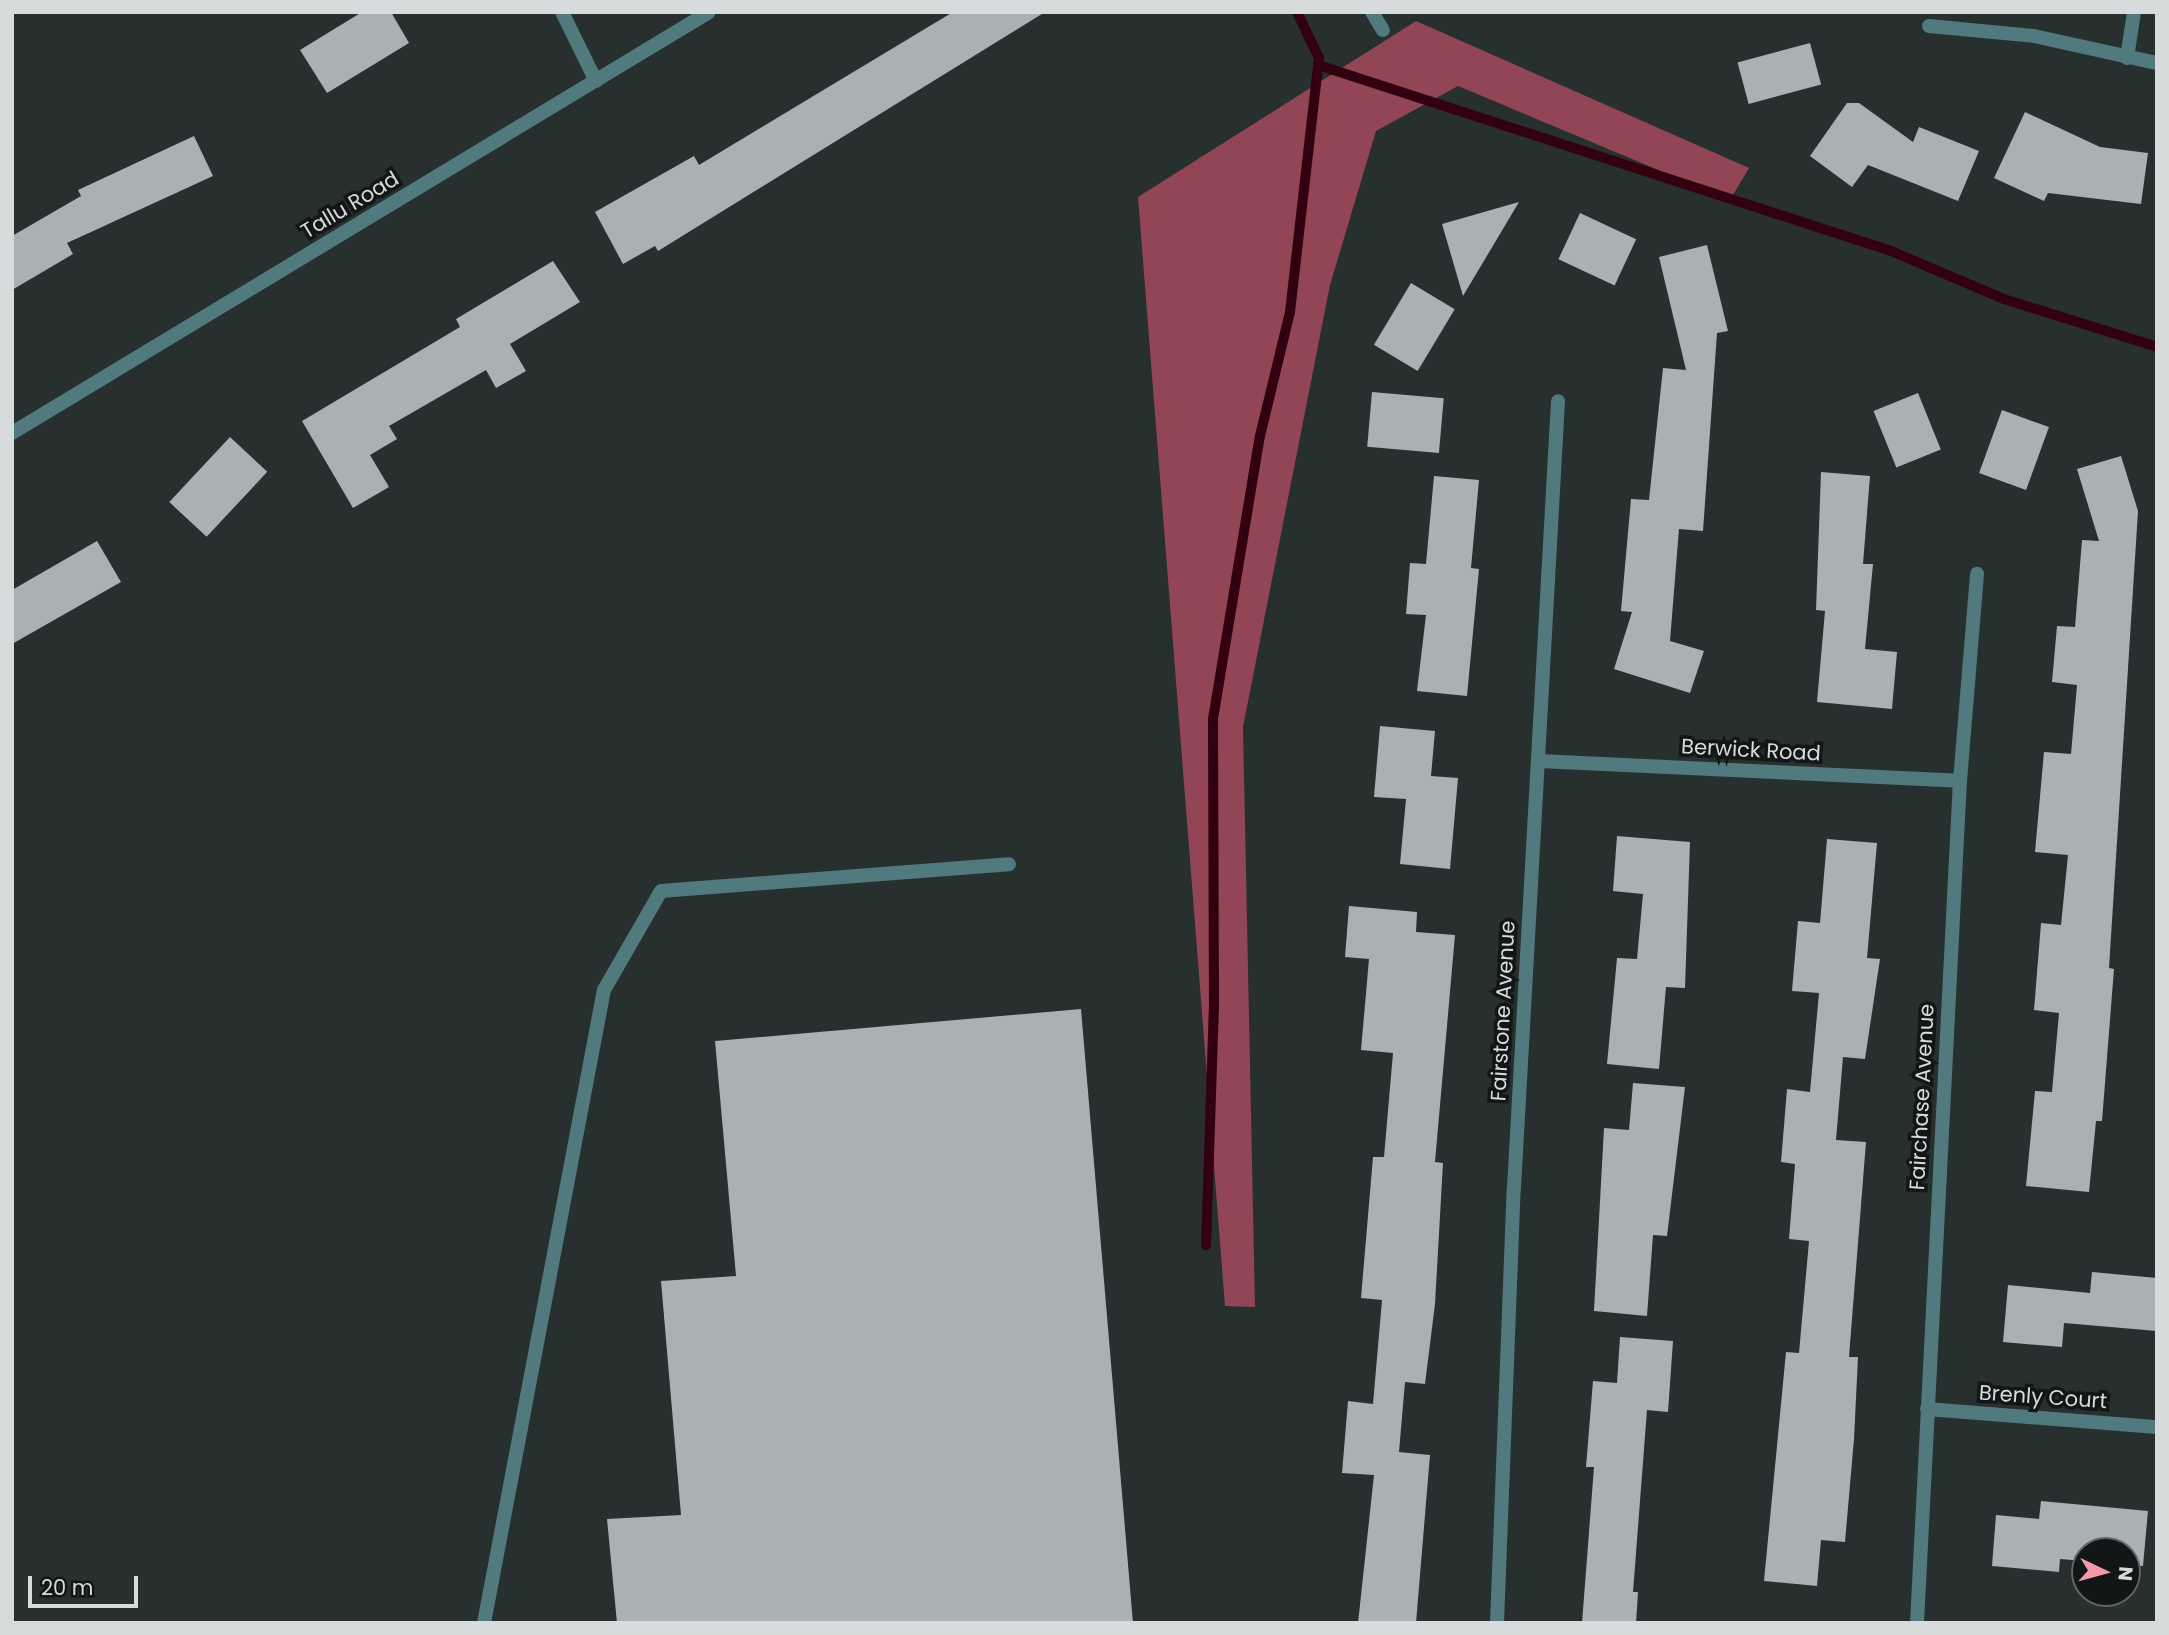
<!DOCTYPE html>
<style>
body{margin:0}
#map{position:relative;width:2169px;height:1635px;overflow:hidden;background:#282f2f;font-family:Poppins,sans-serif}
div>[style]{position:absolute}
.forest>*{inset:0;background:#914555}
.stream>*{height:10px;margin:-5px;padding:0 5px;transform-origin:5px;border-radius:5px;background:#32000e}
.building>*{inset:0;background:#a9b1b2;transform-origin:0 0}
.lane>*{height:14px;margin:-7px;padding:0 7px;transform-origin:7px;border-radius:7px;background:#507a7e}
.street>*{height:14px;margin:-7px;padding:0 7px;transform-origin:7px;border-radius:7px;background:#507a7e}
span{translate:-50% -50%;white-space:nowrap;text-align:center;line-height:1.15;-webkit-text-stroke:7px #131616;paint-order:stroke}
.street-label{font-size:21px;color:#d7dbdb}
.frame{position:absolute;inset:0;border:14px solid #d7dbdb;pointer-events:none}
.north{position:absolute;left:2071px;top:1537px;width:70px;height:70px;box-sizing:border-box;background:#131616;border:2px solid #616565;border-radius:50%;rotate:95deg;font-size:19px;font-weight:700;line-height:28px;text-align:center;color:#d7dbdb}
.north::after{content:'';display:block;margin:auto;width:24px;height:32px;background:#f39aaa;clip-path:polygon(50% 0,100% 100%,50% 72%,0 100%)}
.scale{position:absolute;left:28px;top:1576px;width:110px;height:32px;box-sizing:border-box;border:4px solid #d7dbdb;border-top:0;padding-left:9px;font-size:21px;line-height:24px;white-space:nowrap;color:#d7dbdb;-webkit-text-stroke:5px #131616;paint-order:stroke}
</style>
<div id="map">
<div class="forest">
<i style="clip-path:polygon(1416px 21px,1749px 168px,1730px 200px,1458px 86px,1376px 131px,1330px 285px,1243px 727px,1255px 1307px,1225px 1306px,1138px 197px)"></i>
</div>
<div class="stream">
<i style="left:1318px;top:65px;width:602px;rotate:17.98deg"></i>
<i style="left:1891px;top:251px;width:123px;rotate:23deg"></i>
<i style="left:2004px;top:299px;width:160px;rotate:17.4deg"></i>
<i style="left:1206px;top:1245px;width:235px;rotate:-88.1deg"></i>
<i style="left:1214px;top:1010px;width:291px;rotate:-90.2deg"></i>
<i style="left:1213px;top:719px;width:287px;rotate:-80.6deg"></i>
<i style="left:1260px;top:436px;width:128px;rotate:-76.4deg"></i>
<i style="left:1290px;top:312px;width:256px;rotate:-83.5deg"></i>
<i style="left:1319px;top:58px;width:51px;rotate:-115.6deg"></i>
</div>
<div class="building">
<i style="clip-path:polygon(362px 12px,391px 12px,409px 43px,327px 93px,300px 50px)"></i>
<i style="clip-path:polygon(953px 12px,1045px 12px,658px 251px,655px 246px,623px 264px,595px 212px,694px 156px,699px 165px)"></i>
<i style="left:1810px;top:43px;width:43px;height:75px;rotate:75deg"></i>
<i style="clip-path:polygon(1847px 103px,1859px 103px,1913px 142px,1919px 127px,1979px 151px,1958px 201px,1868px 165px,1852px 187px,1810px 156px)"></i>
<i style="clip-path:polygon(2025px 112px,2100px 147px,2148px 153px,2141px 204px,2048px 193px,2044px 201px,1994px 178px)"></i>
<i style="clip-path:polygon(194px 136px,213px 176px,67px 243px,73px 254px,12px 290px,12px 236px,81px 196px,78px 190px)"></i>
<i style="clip-path:polygon(1519px 202px,1463px 296px,1442px 224px)"></i>
<i style="left:1580px;top:213px;width:62px;height:51px;rotate:25deg"></i>
<i style="clip-path:polygon(1707px 245px,1728px 331px,1717px 333px,1703px 531px,1679px 529px,1670px 641px,1704px 651px,1690px 693px,1614px 669px,1632px 612px,1621px 611px,1631px 499px,1649px 500px,1663px 368px,1686px 370px,1659px 257px)"></i>
<i style="clip-path:polygon(553px 261px,580px 302px,510px 344px,526px 371px,496px 388px,486px 370px,389px 426px,397px 439px,370px 455px,389px 487px,353px 508px,302px 421px,460px 327px,456px 319px)"></i>
<i style="left:1411px;top:283px;width:51px;height:72px;rotate:31deg"></i>
<i style="left:1372px;top:392px;width:72px;height:55px;rotate:5deg"></i>
<i style="left:1918px;top:393px;width:61px;height:48px;rotate:68deg"></i>
<i style="left:2002px;top:410px;width:50px;height:67px;rotate:20deg"></i>
<i style="left:230px;top:437px;width:51px;height:89px;rotate:43deg"></i>
<i style="clip-path:polygon(2121px 456px,2138px 511px,2109px 968px,2114px 969px,2102px 1121px,2096px 1121px,2089px 1192px,2026px 1186px,2035px 1091px,2052px 1092px,2059px 1013px,2034px 1010px,2041px 923px,2061px 925px,2068px 855px,2035px 852px,2044px 752px,2071px 754px,2077px 685px,2052px 682px,2057px 626px,2075px 627px,2082px 540px,2099px 541px,2077px 469px)"></i>
<i style="clip-path:polygon(1821px 472px,1870px 476px,1863px 564px,1873px 564px,1865px 649px,1897px 652px,1892px 709px,1817px 702px,1825px 611px,1816px 610px)"></i>
<i style="clip-path:polygon(1434px 476px,1479px 480px,1471px 568px,1479px 569px,1467px 696px,1417px 691px,1426px 615px,1406px 614px,1410px 563px,1426px 564px)"></i>
<i style="clip-path:polygon(97px 541px,121px 582px,12px 644px,12px 590px)"></i>
<i style="clip-path:polygon(1380px 726px,1435px 731px,1431px 776px,1458px 778px,1450px 869px,1400px 864px,1406px 799px,1374px 797px)"></i>
<i style="clip-path:polygon(1617px 836px,1690px 842px,1685px 988px,1666px 987px,1659px 1069px,1607px 1064px,1617px 958px,1637px 959px,1643px 894px,1613px 891px)"></i>
<i style="clip-path:polygon(1827px 839px,1877px 843px,1867px 958px,1880px 959px,1865px 1059px,1843px 1057px,1836px 1140px,1866px 1142px,1849px 1357px,1858px 1357px,1854px 1439px,1845px 1542px,1821px 1540px,1817px 1586px,1764px 1581px,1786px 1352px,1799px 1353px,1809px 1241px,1789px 1239px,1795px 1164px,1781px 1162px,1787px 1089px,1810px 1092px,1819px 993px,1792px 991px,1798px 921px,1820px 923px)"></i>
<i style="clip-path:polygon(1349px 906px,1417px 912px,1416px 932px,1455px 935px,1435px 1162px,1443px 1163px,1435px 1304px,1425px 1384px,1405px 1382px,1399px 1452px,1430px 1455px,1416px 1623px,1358px 1623px,1374px 1475px,1342px 1473px,1348px 1401px,1373px 1404px,1382px 1300px,1361px 1298px,1373px 1157px,1384px 1157px,1393px 1053px,1361px 1050px,1369px 959px,1345px 957px)"></i>
<i style="clip-path:polygon(1081px 1009px,1133px 1623px,617px 1623px,607px 1519px,681px 1515px,661px 1281px,736px 1276px,715px 1041px)"></i>
<i style="clip-path:polygon(1633px 1083px,1685px 1087px,1667px 1236px,1653px 1235px,1647px 1316px,1594px 1311px,1604px 1128px,1629px 1130px)"></i>
<i style="clip-path:polygon(2092px 1272px,2157px 1278px,2157px 1331px,2064px 1323px,2062px 1347px,2003px 1342px,2008px 1285px,2090px 1293px)"></i>
<i style="clip-path:polygon(1620px 1337px,1673px 1341px,1668px 1412px,1647px 1410px,1633px 1592px,1638px 1592px,1636px 1623px,1582px 1623px,1594px 1467px,1586px 1467px,1593px 1381px,1617px 1383px)"></i>
<i style="clip-path:polygon(2041px 1501px,2148px 1511px,2143px 1566px,2127px 1565px,2127px 1551px,2085px 1551px,2085px 1561px,2060px 1559px,2059px 1572px,1992px 1566px,1996px 1515px,2039px 1519px)"></i>
</div>
<div class="lane">
<i style="left:484px;top:1623px;width:644px;rotate:-79.27deg"></i>
<i style="left:604px;top:990px;width:114px;rotate:-60.1deg"></i>
<i style="left:661px;top:891px;width:349px;rotate:-4.4deg"></i>
</div>
<div class="street">
<i style="left:562px;top:12px;width:77px;rotate:63.8deg"></i>
<i style="left:1372px;top:12px;width:21px;rotate:59deg"></i>
<i style="left:1929px;top:26px;width:105px;rotate:5.4deg"></i>
<i style="left:2034px;top:36px;width:126px;rotate:12.4deg"></i>
<i style="left:2127px;top:58px;width:47px;rotate:-81.3deg"></i>
<i style="left:12px;top:433px;width:814px;rotate:-31.13deg"></i>
<i style="left:1539px;top:761px;width:421px;rotate:2.7deg"></i>
<i style="left:1927px;top:1409px;width:231px;rotate:4.5deg"></i>
<i style="left:1497px;top:1623px;width:435px;rotate:-87.8deg"></i>
<i style="left:1514px;top:1188px;width:788px;rotate:-86.8deg"></i>
<i style="left:1917px;top:1623px;width:843px;rotate:-87.08deg"></i>
<i style="left:1960px;top:781px;width:208px;rotate:-85.3deg"></i>
</div>
<div class="street-label">
<span style="left:350px;top:205px;rotate:-31deg">Tallu Road</span>
<span style="left:1751px;top:750px;rotate:3deg">Berwick Road</span>
<span style="left:1503px;top:1011px;rotate:-87deg">Fairstone Avenue</span>
<span style="left:1922px;top:1097px;rotate:-87deg">Fairchase Avenue</span>
<span style="left:2043px;top:1397px;rotate:4deg">Brenly Court</span>
</div>
<div class="frame"></div>
<div class="north">N</div>
<div class="scale">20 m</div>
</div>
